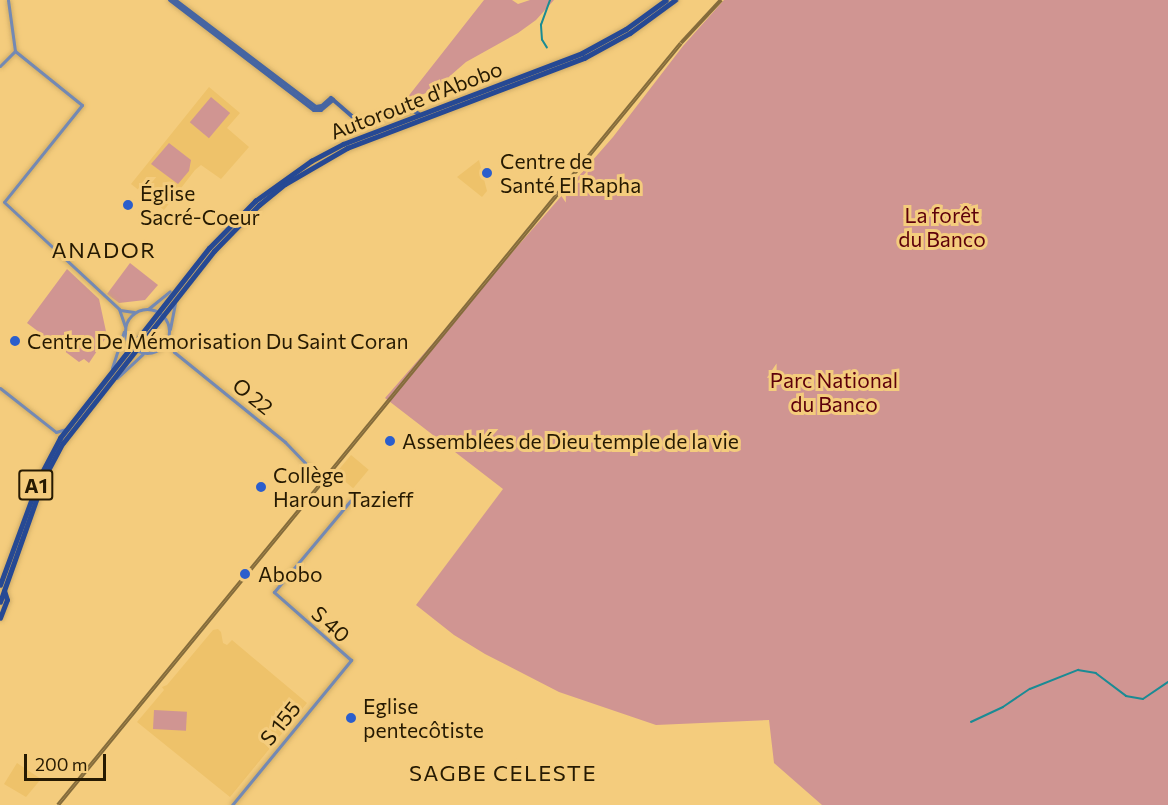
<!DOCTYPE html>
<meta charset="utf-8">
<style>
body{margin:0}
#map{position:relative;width:1168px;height:805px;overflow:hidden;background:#f4cc7d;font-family:Commissioner,sans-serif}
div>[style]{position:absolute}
.built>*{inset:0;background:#eec26a;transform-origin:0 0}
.green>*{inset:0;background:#d09592;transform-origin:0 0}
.stream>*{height:1.5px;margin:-0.75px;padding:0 0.75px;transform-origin:0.75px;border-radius:0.75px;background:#1a8b94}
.roads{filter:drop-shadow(0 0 2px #cfac67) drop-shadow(0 0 2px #cfac67)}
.tertiary>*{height:3px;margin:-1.5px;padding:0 1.5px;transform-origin:1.5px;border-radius:1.5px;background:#7389b4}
.tertiary>.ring{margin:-1.5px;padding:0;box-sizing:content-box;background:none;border:3px solid #7389b4;border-radius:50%}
.secondary>*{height:4px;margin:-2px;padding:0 2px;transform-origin:2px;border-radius:2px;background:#4665a2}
.primary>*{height:4.5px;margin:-2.25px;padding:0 2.25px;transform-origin:2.25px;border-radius:2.25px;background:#264994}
.rail>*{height:4px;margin-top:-2px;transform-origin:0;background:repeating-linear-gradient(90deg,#f4cc7d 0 4.5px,#856c3b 0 9px);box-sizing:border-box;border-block:2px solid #856c3b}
.dots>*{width:16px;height:16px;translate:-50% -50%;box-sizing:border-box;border:3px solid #f4cc7d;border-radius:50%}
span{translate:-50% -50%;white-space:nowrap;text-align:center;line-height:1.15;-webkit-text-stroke:6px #f4cc7d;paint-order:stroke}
.shield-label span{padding:2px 4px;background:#f4cc7d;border:2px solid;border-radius:4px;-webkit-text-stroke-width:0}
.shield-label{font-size:20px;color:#261a02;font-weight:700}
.street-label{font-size:21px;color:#261a02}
.poi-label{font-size:21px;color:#261a02}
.left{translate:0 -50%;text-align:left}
.park-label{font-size:21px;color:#5d000b}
.neighbourhood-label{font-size:22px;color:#261a02;letter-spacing:1.5px}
.scale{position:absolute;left:24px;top:754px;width:82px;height:27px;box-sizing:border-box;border:3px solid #261a02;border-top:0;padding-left:8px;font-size:18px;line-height:21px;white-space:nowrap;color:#261a02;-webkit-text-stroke:4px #f4cc7d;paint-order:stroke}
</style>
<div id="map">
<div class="built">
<i style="clip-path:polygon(209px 87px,240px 113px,227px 128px,249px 147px,221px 179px,201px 165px,195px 170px,164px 210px,131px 184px)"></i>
<i style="clip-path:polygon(479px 160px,487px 191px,482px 197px,457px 177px)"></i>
<i style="left:351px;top:455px;width:23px;height:24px;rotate:40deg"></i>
<i style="clip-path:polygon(218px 629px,221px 632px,223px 643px,227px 645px,232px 640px,307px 703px,230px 797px,137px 722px,164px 690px,162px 687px,167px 685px,213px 630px)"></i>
<i style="clip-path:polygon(17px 763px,41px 779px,26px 797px,4px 784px)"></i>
</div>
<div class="green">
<i style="clip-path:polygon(484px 0,512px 0,518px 4px,530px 0,554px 0,536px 20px,518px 33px,466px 62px,435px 89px,403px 103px)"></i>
<i style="clip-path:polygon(724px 0,1168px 0,1168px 805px,822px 805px,774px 763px,769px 720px,656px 725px,559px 692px,485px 654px,454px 635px,416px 605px,503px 489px,385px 398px,613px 137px,683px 46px)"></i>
<i style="left:211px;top:97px;width:25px;height:33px;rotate:40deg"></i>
<i style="clip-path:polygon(169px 143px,191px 160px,189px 171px,178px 184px,151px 164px)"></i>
<i style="clip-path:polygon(130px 263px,158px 285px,145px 300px,119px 303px,107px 294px)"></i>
<i style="clip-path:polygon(67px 269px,99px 299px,107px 336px,89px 363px,84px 359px,79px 362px,27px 323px)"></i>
<i style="left:154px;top:710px;width:33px;height:19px;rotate:3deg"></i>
</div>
<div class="stream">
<i style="left:547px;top:48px;width:9px;rotate:-122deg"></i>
<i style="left:542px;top:40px;width:15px;rotate:-94deg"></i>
<i style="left:541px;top:25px;width:27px;rotate:-70deg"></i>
<i style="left:971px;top:722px;width:35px;rotate:-25deg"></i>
<i style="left:1003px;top:707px;width:32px;rotate:-34deg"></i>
<i style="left:1030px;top:689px;width:52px;rotate:-21.6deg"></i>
<i style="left:1078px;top:670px;width:18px;rotate:9deg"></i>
<i style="left:1096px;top:673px;width:38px;rotate:37deg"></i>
<i style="left:1126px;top:696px;width:17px;rotate:10deg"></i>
<i style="left:1143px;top:699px;width:30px;rotate:-34deg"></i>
</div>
<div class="roads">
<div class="tertiary">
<i style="left:8px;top:0;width:51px;rotate:82.2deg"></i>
<i style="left:15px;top:51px;width:86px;rotate:38.9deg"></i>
<i style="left:82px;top:105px;width:124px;rotate:128.8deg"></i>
<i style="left:4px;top:202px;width:157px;rotate:42.9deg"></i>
<i style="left:119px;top:309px;width:18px;rotate:71deg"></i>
<i style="left:0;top:66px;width:21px;rotate:-45deg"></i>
<i class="ring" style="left:125px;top:309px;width:41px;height:41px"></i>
<i style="left:148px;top:309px;width:28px;rotate:-39deg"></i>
<i style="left:120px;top:310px;width:14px;rotate:8deg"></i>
<i style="left:170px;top:329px;width:26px;rotate:-79deg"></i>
<i style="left:168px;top:339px;width:14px;rotate:65deg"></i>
<i style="left:174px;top:352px;width:143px;rotate:39deg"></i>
<i style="left:285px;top:442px;width:35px;rotate:46deg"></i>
<i style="left:112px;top:368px;width:38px;rotate:-72deg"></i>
<i style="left:117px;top:378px;width:35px;rotate:-43deg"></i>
<i style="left:0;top:388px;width:71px;rotate:38.2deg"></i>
<i style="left:56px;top:432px;width:10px;rotate:-17deg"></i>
<i style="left:232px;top:805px;width:188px;rotate:-50.6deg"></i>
<i style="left:351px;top:660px;width:103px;rotate:-138.6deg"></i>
<i style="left:274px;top:592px;width:119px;rotate:-50.1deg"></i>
</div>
<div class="secondary">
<i style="left:170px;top:0;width:181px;rotate:37.4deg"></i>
<i style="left:314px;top:110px;width:7px"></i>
<i style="left:321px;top:110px;width:16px;rotate:-40deg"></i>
<i style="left:175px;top:0;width:177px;rotate:37.2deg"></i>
<i style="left:316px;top:107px;width:6px;rotate:-9deg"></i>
<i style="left:322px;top:106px;width:12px;rotate:-42deg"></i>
<i style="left:331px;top:98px;width:37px;rotate:41deg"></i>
<i style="left:359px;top:122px;width:54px;rotate:-12.8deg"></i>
<i style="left:412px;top:110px;width:8px;rotate:30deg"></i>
</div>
<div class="primary">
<i style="left:47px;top:486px;width:12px;rotate:-85deg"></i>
<i style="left:0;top:585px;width:116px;rotate:-69.8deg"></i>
<i style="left:40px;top:476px;width:43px;rotate:-62.2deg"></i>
<i style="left:60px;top:438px;width:241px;rotate:-51.9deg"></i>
<i style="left:209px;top:248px;width:66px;rotate:-45.6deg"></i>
<i style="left:255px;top:201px;width:69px;rotate:-35.5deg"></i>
<i style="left:311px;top:161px;width:36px;rotate:-28deg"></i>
<i style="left:343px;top:144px;width:256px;rotate:-20.8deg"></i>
<i style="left:582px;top:53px;width:50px;rotate:-28.6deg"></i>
<i style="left:626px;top:29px;width:49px;rotate:-35.9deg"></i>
<i style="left:0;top:602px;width:132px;rotate:-70.5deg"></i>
<i style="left:44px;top:478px;width:40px;rotate:-62deg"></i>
<i style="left:63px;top:443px;width:244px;rotate:-51.8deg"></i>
<i style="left:214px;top:251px;width:64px;rotate:-45.6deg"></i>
<i style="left:259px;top:205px;width:33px;rotate:-39deg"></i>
<i style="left:285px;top:184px;width:72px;rotate:-30.1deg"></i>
<i style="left:347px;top:148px;width:254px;rotate:-20.8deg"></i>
<i style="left:584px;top:58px;width:52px;rotate:-28.5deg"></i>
<i style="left:630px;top:33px;width:56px;rotate:-36.3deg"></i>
<i style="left:0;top:618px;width:19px;rotate:-69deg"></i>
<i style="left:7px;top:600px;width:9px;rotate:-108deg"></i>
</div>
</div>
<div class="rail">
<i style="left:58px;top:805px;width:984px;rotate:-50.73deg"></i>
<i style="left:681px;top:43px;width:59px;rotate:-47.1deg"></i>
</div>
<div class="dots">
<i style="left:487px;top:173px;background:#2b5ecc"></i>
<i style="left:128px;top:205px;background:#2b5ecc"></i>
<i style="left:15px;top:341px;background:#2b5ecc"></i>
<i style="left:390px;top:441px;background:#2b5ecc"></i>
<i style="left:261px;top:487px;background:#2b5ecc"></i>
<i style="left:245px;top:574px;background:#2b5ecc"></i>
<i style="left:351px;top:718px;background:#2b5ecc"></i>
</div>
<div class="shield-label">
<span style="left:36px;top:485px">A1</span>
</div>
<div class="street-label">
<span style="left:416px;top:100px;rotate:-21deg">Autoroute d'Abobo</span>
<span style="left:253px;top:396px;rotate:39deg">O 22</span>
<span style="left:331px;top:624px;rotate:41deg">S 40</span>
<span style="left:280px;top:723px;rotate:-51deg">S 155</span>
</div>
<div class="poi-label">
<span class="left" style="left:500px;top:173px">Centre de<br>Santé El Rapha</span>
<span class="left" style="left:140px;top:205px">Église<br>Sacré-Coeur</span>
<span class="left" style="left:27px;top:341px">Centre De Mémorisation Du Saint Coran</span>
<span class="left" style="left:402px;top:441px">Assemblées de Dieu temple de la vie</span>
<span class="left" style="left:273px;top:487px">Collège<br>Haroun Tazieff</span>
<span class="left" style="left:258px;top:574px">Abobo</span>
<span class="left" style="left:363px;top:718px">Eglise<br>pentecôtiste</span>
</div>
<div class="park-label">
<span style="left:942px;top:227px">La forêt<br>du Banco</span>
<span style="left:834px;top:392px">Parc National<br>du Banco</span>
</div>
<div class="neighbourhood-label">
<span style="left:104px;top:250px">ANADOR</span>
<span style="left:503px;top:773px">SAGBE CELESTE</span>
</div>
<div class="scale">200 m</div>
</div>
